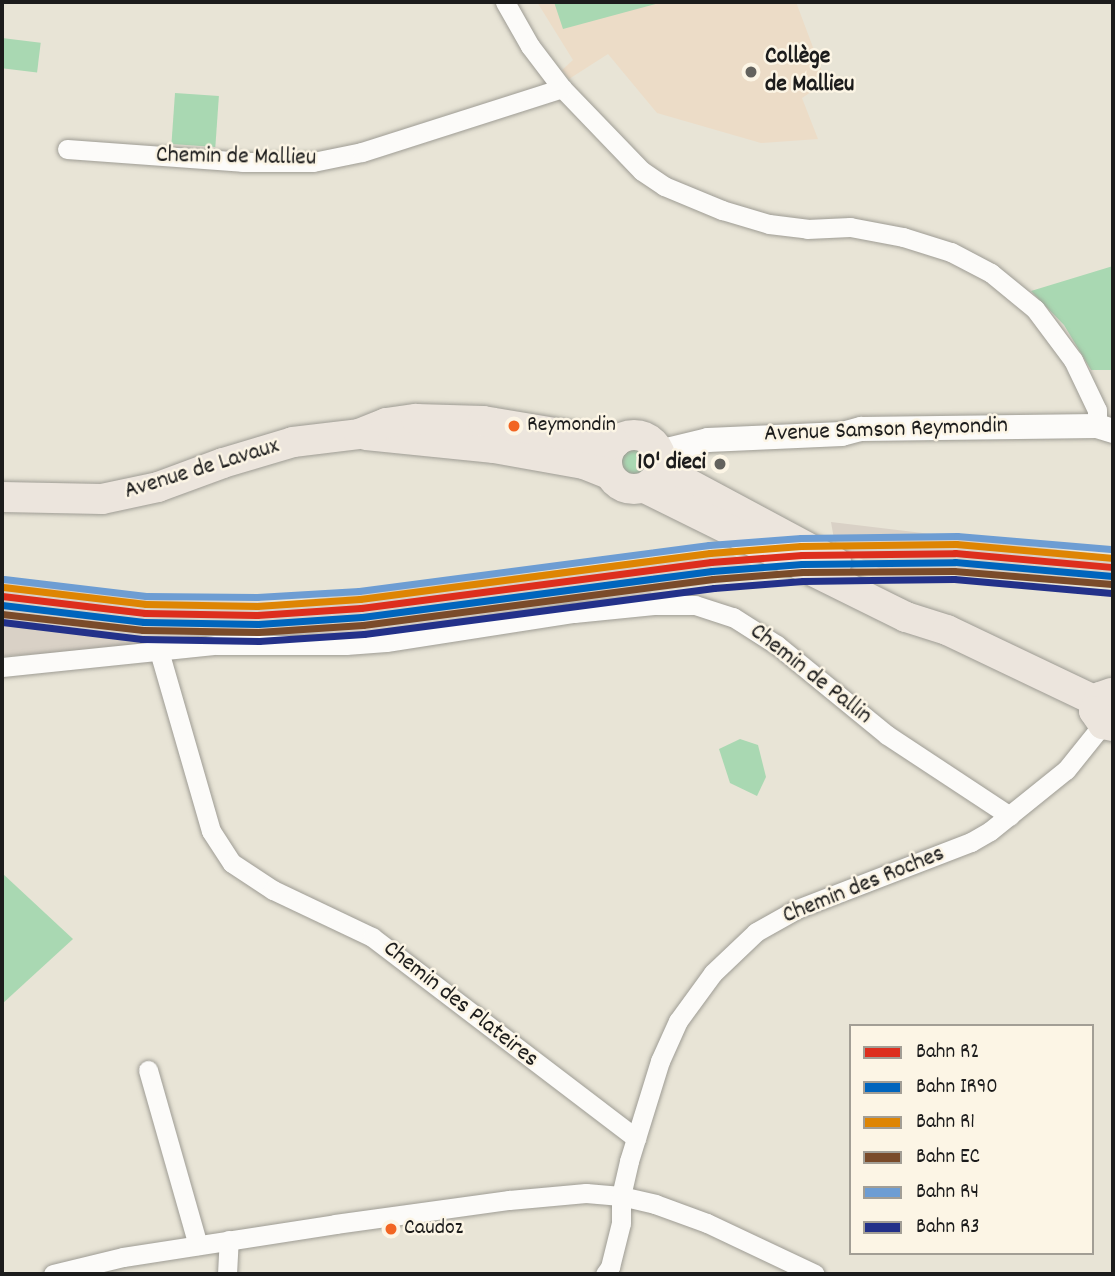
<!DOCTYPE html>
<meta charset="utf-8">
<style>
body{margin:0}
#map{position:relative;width:1115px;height:1276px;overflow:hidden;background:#e8e4d6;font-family:Dekko,sans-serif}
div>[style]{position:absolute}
.built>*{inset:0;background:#ecdcc7}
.industrial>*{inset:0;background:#d9d1c6}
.green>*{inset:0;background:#a9d8b2;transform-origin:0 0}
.round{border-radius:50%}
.roads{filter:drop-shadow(0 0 2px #9e9c94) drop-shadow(0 0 2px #9e9c94)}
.minor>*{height:19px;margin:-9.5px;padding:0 9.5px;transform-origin:9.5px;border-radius:9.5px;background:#fcfbf9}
.tertiary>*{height:24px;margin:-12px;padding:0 12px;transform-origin:12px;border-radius:12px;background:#fcfbf9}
.primary>*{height:30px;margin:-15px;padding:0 15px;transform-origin:15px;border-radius:15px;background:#ece5dd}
.primary>.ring{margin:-15px;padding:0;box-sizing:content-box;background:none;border:30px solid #ece5dd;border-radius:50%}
.rail-1>*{height:7px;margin:-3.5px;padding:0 3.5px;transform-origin:3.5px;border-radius:3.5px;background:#dd2e1d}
.rail-2>*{height:7px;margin:-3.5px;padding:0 3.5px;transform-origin:3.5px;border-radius:3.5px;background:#0065bd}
.rail-3>*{height:7px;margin:-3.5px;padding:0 3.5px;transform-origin:3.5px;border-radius:3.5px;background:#de8503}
.rail-4>*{height:7px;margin:-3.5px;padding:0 3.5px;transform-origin:3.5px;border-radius:3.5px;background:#7a4b2a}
.rail-5>*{height:7px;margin:-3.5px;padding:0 3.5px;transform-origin:3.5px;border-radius:3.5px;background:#6d9dd3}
.rail-6>*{height:7px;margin:-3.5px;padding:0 3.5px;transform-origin:3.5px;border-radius:3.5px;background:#233189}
.dots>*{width:19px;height:19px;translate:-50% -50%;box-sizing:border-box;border:4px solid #fcf5e5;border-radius:50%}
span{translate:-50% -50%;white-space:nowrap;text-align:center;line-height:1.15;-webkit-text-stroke:5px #fcf5e5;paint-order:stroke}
.bus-label{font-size:22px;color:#1c1c1c}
.left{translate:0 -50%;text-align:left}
.poi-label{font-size:24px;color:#1c1c1c;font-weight:700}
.right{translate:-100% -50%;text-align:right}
.street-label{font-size:24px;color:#1c1c1c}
.frame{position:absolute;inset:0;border:4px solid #1c1c1c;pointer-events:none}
.legend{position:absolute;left:849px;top:1024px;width:245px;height:231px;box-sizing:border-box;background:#fcf5e5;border:2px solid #a29e95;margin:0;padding:9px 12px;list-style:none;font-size:21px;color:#1c1c1c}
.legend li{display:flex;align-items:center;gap:14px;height:35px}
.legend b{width:35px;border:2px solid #a29e95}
</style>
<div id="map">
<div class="built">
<i style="clip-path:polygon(537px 2px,796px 2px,826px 82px,802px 98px,818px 139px,761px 143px,657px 113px,608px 54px,569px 79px,562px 70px,573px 60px)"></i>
</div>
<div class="industrial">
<i style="clip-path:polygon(831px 522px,1113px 556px,1113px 583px,1048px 576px,884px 571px,835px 545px)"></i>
<i style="clip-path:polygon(724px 550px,772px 576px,651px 592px,649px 602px,426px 633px,2px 656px,2px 580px,121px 597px,187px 601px,286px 602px)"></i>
</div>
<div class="green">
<i style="clip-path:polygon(554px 2px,663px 2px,563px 29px)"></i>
<i style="left:2px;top:38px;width:39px;height:30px;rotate:7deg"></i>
<i style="left:175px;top:93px;width:44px;height:51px;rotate:4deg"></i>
<i style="clip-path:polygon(1113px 266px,1113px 370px,1091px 370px,1064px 325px,1031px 291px)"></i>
<i class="round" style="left:621px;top:450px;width:26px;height:26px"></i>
<i style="clip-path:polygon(740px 739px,758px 745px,766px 777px,757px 796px,730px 783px,719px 749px)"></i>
<i style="clip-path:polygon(2px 873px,73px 939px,2px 1004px)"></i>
</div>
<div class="roads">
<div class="minor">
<i style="left:505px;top:2px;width:51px;rotate:60.4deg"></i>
<i style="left:530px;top:46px;width:53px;rotate:52.7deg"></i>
<i style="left:562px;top:88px;width:115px;rotate:46.1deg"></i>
<i style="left:642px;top:171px;width:27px;rotate:34deg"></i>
<i style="left:664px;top:186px;width:63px;rotate:22.5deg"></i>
<i style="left:722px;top:210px;width:49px;rotate:16.6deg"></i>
<i style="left:769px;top:224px;width:38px;rotate:7deg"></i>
<i style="left:807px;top:229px;width:43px;rotate:-2.7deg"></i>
<i style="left:850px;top:227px;width:54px;rotate:10.7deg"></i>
<i style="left:903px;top:237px;width:50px;rotate:17.4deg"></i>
<i style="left:951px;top:252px;width:45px;rotate:27.7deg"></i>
<i style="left:991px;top:273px;width:57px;rotate:39.3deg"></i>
<i style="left:1035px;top:309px;width:64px;rotate:53.3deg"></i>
<i style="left:1073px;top:360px;width:55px;rotate:64.4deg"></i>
<i style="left:1097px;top:410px;width:16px;rotate:90deg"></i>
<i style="left:67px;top:149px;width:175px;rotate:4.2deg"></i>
<i style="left:242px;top:162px;width:71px"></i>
<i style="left:313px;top:162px;width:50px;rotate:-11.5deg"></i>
<i style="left:362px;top:152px;width:210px;rotate:-17.7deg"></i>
<i style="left:159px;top:651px;width:187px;rotate:73.9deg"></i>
<i style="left:211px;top:831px;width:38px;rotate:57deg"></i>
<i style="left:232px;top:863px;width:49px;rotate:33.4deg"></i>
<i style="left:273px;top:890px;width:110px;rotate:25.4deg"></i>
<i style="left:372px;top:937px;width:332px;rotate:37.3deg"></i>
<i style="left:2px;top:667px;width:215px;rotate:-5.9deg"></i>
<i style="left:216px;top:645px;width:130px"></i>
<i style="left:346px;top:645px;width:40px;rotate:-4.3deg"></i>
<i style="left:386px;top:642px;width:190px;rotate:-8.8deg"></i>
<i style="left:574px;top:613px;width:80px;rotate:-5.7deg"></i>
<i style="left:654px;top:605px;width:41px"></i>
<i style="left:695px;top:605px;width:40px;rotate:18deg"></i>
<i style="left:733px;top:617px;width:52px;rotate:32.5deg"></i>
<i style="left:777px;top:645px;width:142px;rotate:39.3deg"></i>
<i style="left:887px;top:735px;width:147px;rotate:33.4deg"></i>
<i style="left:148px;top:1070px;width:182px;rotate:74.1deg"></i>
<i style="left:53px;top:1274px;width:72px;rotate:-13.7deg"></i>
<i style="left:123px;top:1257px;width:215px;rotate:-8.8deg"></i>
<i style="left:335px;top:1224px;width:176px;rotate:-7.9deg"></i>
<i style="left:509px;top:1200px;width:77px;rotate:-5.2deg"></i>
<i style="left:586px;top:1193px;width:35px;rotate:5deg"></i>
<i style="left:621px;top:1196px;width:35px;rotate:13deg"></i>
<i style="left:655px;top:1204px;width:55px;rotate:20.1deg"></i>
<i style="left:707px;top:1223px;width:119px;rotate:25.3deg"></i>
<i style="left:227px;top:1274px;width:34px;rotate:-87deg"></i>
<i style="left:605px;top:1274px;width:9px;rotate:-54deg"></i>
<i style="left:610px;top:1267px;width:45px;rotate:-76deg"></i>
<i style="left:621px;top:1223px;width:27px;rotate:-90deg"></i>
<i style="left:621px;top:1196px;width:36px;rotate:-77deg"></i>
<i style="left:629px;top:1161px;width:105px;rotate:-72.8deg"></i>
<i style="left:660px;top:1061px;width:44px;rotate:-65.8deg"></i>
<i style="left:678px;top:1021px;width:59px;rotate:-53.9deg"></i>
<i style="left:713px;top:973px;width:59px;rotate:-43.6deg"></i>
<i style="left:756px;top:932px;width:47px;rotate:-29.3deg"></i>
<i style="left:797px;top:909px;width:186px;rotate:-21.1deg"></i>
<i style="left:971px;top:842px;width:22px;rotate:-30deg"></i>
<i style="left:990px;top:831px;width:97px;rotate:-38.8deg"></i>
<i style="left:1066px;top:770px;width:59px;rotate:-51.2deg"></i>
</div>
<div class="tertiary">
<i style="left:659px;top:452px;width:50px;rotate:-13.8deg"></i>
<i style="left:708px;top:440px;width:134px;rotate:-2.6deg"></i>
<i style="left:842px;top:434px;width:20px;rotate:-15deg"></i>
<i style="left:861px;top:429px;width:236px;rotate:-0.7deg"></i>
<i style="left:1097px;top:426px;width:17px;rotate:17deg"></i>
</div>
<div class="primary">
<i class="ring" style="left:607px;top:435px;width:24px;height:24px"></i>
<i style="left:366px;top:435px;width:129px;rotate:5.8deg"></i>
<i style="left:494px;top:448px;width:91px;rotate:10.1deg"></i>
<i style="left:584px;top:464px;width:27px;rotate:22deg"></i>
<i style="left:661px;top:469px;width:199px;rotate:28.2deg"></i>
<i style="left:645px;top:488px;width:291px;rotate:26.3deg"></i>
<i style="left:906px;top:617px;width:43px;rotate:17.6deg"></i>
<i style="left:947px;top:630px;width:165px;rotate:25.5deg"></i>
<i style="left:2px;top:497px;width:100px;rotate:1.1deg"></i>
<i style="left:102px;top:499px;width:57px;rotate:-12.1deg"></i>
<i style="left:158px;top:487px;width:69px;rotate:-20.3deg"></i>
<i style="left:223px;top:463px;width:73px;rotate:-16.7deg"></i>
<i style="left:293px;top:442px;width:66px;rotate:-6.9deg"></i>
<i style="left:359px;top:434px;width:29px;rotate:-22deg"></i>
<i style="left:386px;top:423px;width:30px;rotate:-8deg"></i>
<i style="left:416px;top:419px;width:67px;rotate:1.7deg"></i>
<i style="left:483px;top:421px;width:134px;rotate:9.5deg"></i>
<i style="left:1111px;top:693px;width:12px;rotate:160deg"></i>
<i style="left:1100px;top:697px;width:15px;rotate:113deg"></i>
<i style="left:1094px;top:711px;width:16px;rotate:55deg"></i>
<i style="left:1103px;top:724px;width:10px;rotate:11deg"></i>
</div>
</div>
<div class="rail-1">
<i style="left:2px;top:596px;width:144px;rotate:6.8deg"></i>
<i style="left:145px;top:613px;width:112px;rotate:1deg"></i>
<i style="left:257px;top:615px;width:104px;rotate:-3.9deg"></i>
<i style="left:361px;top:608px;width:353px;rotate:-7.5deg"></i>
<i style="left:711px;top:562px;width:91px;rotate:-4.4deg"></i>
<i style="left:802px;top:555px;width:153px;rotate:-0.7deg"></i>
<i style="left:955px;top:553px;width:159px;rotate:5.1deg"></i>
</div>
<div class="rail-2">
<i style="left:2px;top:605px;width:143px;rotate:6.8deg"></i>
<i style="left:144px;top:622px;width:114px;rotate:1deg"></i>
<i style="left:258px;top:624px;width:104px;rotate:-3.9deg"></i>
<i style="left:362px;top:617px;width:353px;rotate:-7.5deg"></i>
<i style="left:712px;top:571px;width:90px;rotate:-4.4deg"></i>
<i style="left:802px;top:564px;width:153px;rotate:-0.7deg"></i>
<i style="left:955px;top:562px;width:158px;rotate:5.1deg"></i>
</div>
<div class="rail-3">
<i style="left:3px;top:587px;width:144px;rotate:6.8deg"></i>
<i style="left:146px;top:604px;width:111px;rotate:1deg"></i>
<i style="left:257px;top:606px;width:103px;rotate:-3.9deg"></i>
<i style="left:360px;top:599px;width:353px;rotate:-7.5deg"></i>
<i style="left:710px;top:553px;width:91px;rotate:-4.4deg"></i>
<i style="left:801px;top:546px;width:155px;rotate:-0.7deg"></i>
<i style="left:956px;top:544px;width:158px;rotate:5.1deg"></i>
</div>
<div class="rail-4">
<i style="left:2px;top:614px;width:142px;rotate:6.5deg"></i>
<i style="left:143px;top:630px;width:115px;rotate:1deg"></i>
<i style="left:258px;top:632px;width:105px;rotate:-3.8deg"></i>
<i style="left:363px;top:625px;width:353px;rotate:-7.5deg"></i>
<i style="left:713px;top:579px;width:90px;rotate:-4.4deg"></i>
<i style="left:803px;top:572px;width:151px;rotate:-0.4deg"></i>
<i style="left:954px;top:571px;width:158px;rotate:4.7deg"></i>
</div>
<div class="rail-5">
<i style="left:4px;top:579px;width:143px;rotate:6.8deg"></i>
<i style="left:146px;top:596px;width:111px;rotate:0.5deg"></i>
<i style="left:257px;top:597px;width:102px;rotate:-3.4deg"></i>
<i style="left:359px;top:591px;width:353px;rotate:-7.5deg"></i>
<i style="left:709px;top:545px;width:92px;rotate:-4.4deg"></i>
<i style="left:801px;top:538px;width:156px;rotate:-0.7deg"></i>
<i style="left:957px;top:536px;width:157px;rotate:4.8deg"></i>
</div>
<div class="rail-6">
<i style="left:2px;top:622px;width:141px;rotate:6.9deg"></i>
<i style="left:142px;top:639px;width:117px;rotate:1deg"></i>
<i style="left:259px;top:641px;width:105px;rotate:-3.8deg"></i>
<i style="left:364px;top:634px;width:353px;rotate:-7.5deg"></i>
<i style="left:714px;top:588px;width:89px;rotate:-4.5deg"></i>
<i style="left:803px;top:581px;width:151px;rotate:-0.8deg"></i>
<i style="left:954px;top:579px;width:158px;rotate:5.1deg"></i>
</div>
<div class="dots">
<i style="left:751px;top:72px;background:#63625d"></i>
<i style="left:514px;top:426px;background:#f26522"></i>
<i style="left:720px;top:464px;background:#63625d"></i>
<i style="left:391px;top:1229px;background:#f26522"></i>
</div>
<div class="bus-label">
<span class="left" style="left:527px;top:426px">Reymondin</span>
<span class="left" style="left:404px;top:1229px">Caudoz</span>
</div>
<div class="poi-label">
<span class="left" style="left:765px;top:72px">Collège<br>de Mallieu</span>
<span class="right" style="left:706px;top:464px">10' dieci</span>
</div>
<div class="street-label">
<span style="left:236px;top:158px;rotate:1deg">Chemin de Mallieu</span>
<span style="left:886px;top:431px;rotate:-2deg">Avenue Samson Reymondin</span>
<span style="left:202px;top:470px;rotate:-17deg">Avenue de Lavaux</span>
<span style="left:810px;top:675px;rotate:38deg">Chemin de Pallin</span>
<span style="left:864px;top:886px;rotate:-22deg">Chemin des Roches</span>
<span style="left:460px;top:1005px;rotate:38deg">Chemin des Plateires</span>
</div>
<div class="frame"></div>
<ul class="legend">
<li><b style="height:9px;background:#dd2e1d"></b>Bahn R2</li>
<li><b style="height:9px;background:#0065bd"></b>Bahn IR90</li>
<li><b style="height:9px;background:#de8503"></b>Bahn R1</li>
<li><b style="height:9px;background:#7a4b2a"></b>Bahn EC</li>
<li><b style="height:9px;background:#6d9dd3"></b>Bahn R4</li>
<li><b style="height:9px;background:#233189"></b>Bahn R3</li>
</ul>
</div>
